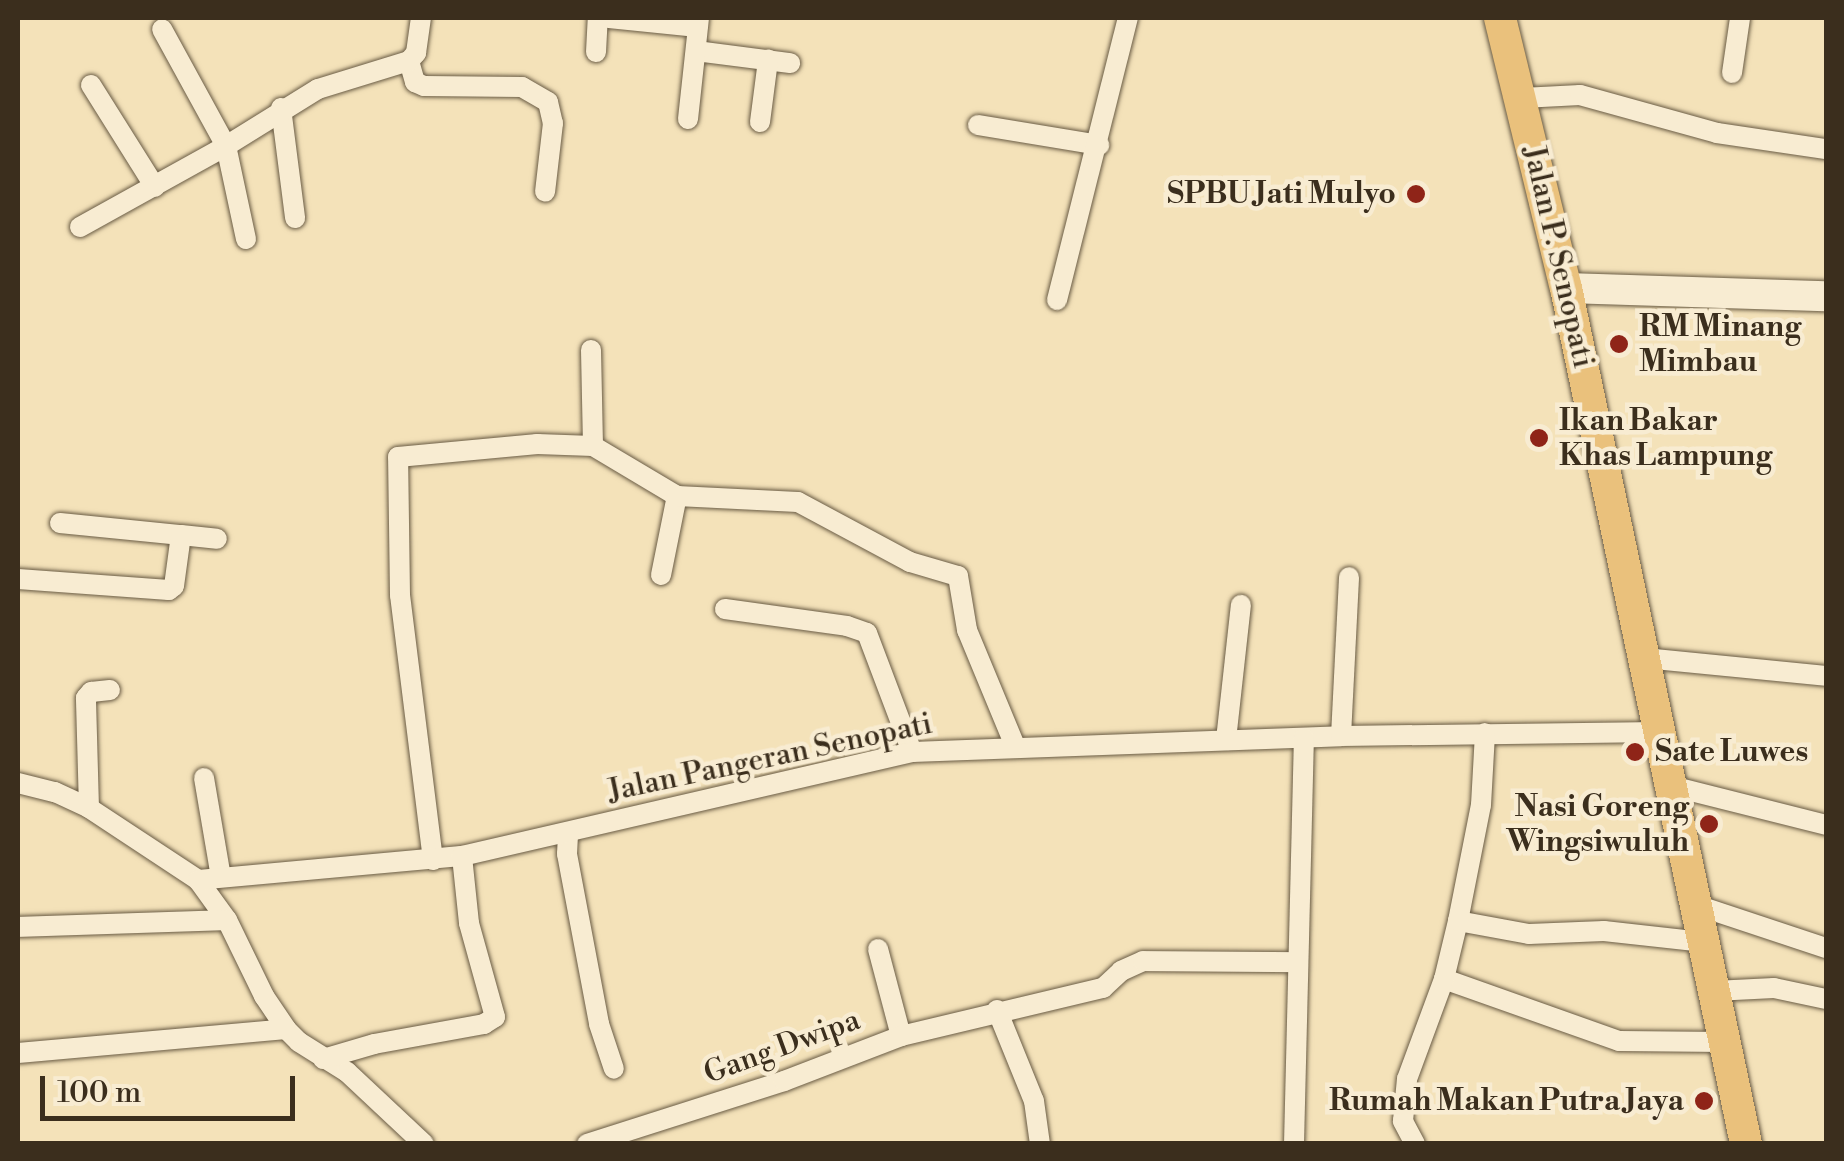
<!DOCTYPE html>
<style>
body{margin:0}
#map{position:relative;width:1844px;height:1161px;overflow:hidden;background:#f4e2b9;font-family:"Libre Bodoni",serif}
div>[style]{position:absolute}
.roads{filter:drop-shadow(0 0 2px #695b44) drop-shadow(0 0 2px #695b44)}
.street>*{height:20px;margin:-10px;padding:0 10px;transform-origin:10px;border-radius:10px;background:#f8ecd2}
.secondary>*{height:30px;margin:-15px;padding:0 15px;transform-origin:15px;border-radius:15px;background:#f8ecd2}
.primary>*{height:32px;margin:-16px;padding:0 16px;transform-origin:16px;border-radius:16px;background:#eac17c}
.dots>*{width:28px;height:28px;translate:-50% -50%;box-sizing:border-box;border:5px solid #f8ecd2;border-radius:50%}
span{translate:-50% -50%;white-space:nowrap;text-align:center;line-height:1.15;-webkit-text-stroke:9px #f8ecd2;paint-order:stroke}
.poi-label{font-size:30px;color:#3b2e1d;font-weight:700}
.right{translate:-100% -50%;text-align:right}
.left{translate:0 -50%;text-align:left}
.street-label{font-size:30px;color:#3b2e1d}
.frame{position:absolute;inset:0;border:20px solid #3b2e1d;pointer-events:none}
.scale{position:absolute;left:40px;top:1076px;width:255px;height:45px;box-sizing:border-box;border:5px solid #3b2e1d;border-top:0;padding-left:12px;font-size:30px;line-height:35px;white-space:nowrap;color:#3b2e1d;-webkit-text-stroke:8px #f8ecd2;paint-order:stroke}
</style>
<div id="map">
<div class="roads">
<div class="street">
<i style="left:609px;top:18px;width:89px;rotate:5.8deg"></i>
<i style="left:696px;top:51px;width:95px;rotate:7.3deg"></i>
<i style="left:596px;top:52px;width:34px;rotate:-87deg"></i>
<i style="left:409px;top:61px;width:22px;rotate:74deg"></i>
<i style="left:415px;top:82px;width:10px;rotate:24deg"></i>
<i style="left:424px;top:86px;width:98px;rotate:0.6deg"></i>
<i style="left:522px;top:87px;width:30px;rotate:30deg"></i>
<i style="left:548px;top:102px;width:22px;rotate:77deg"></i>
<i style="left:553px;top:123px;width:69px;rotate:96.6deg"></i>
<i style="left:1732px;top:73px;width:56px;rotate:-81.7deg"></i>
<i style="left:91px;top:85px;width:120px;rotate:57.9deg"></i>
<i style="left:1522px;top:98px;width:58px;rotate:-3deg"></i>
<i style="left:1580px;top:95px;width:142px;rotate:15.5deg"></i>
<i style="left:1717px;top:133px;width:110px;rotate:8.4deg"></i>
<i style="left:281px;top:108px;width:111px;rotate:82.7deg"></i>
<i style="left:688px;top:119px;width:102px;rotate:-83.8deg"></i>
<i style="left:760px;top:122px;width:63px;rotate:-82.6deg"></i>
<i style="left:978px;top:125px;width:123px;rotate:9.4deg"></i>
<i style="left:80px;top:227px;width:167px;rotate:-29deg"></i>
<i style="left:226px;top:146px;width:133px;rotate:-118.7deg"></i>
<i style="left:246px;top:239px;width:95px;rotate:-102.1deg"></i>
<i style="left:226px;top:146px;width:108px;rotate:-31.8deg"></i>
<i style="left:318px;top:89px;width:95px;rotate:-17.1deg"></i>
<i style="left:409px;top:61px;width:11px;rotate:-49deg"></i>
<i style="left:416px;top:53px;width:35px;rotate:-82deg"></i>
<i style="left:1057px;top:300px;width:291px;rotate:-75.9deg"></i>
<i style="left:591px;top:350px;width:96px;rotate:88.8deg"></i>
<i style="left:593px;top:446px;width:98px;rotate:30.8deg"></i>
<i style="left:60px;top:523px;width:122px;rotate:5.7deg"></i>
<i style="left:661px;top:575px;width:81px;rotate:-78.6deg"></i>
<i style="left:677px;top:496px;width:121px;rotate:2.8deg"></i>
<i style="left:798px;top:502px;width:127px;rotate:28.2deg"></i>
<i style="left:910px;top:562px;width:50px;rotate:16.3deg"></i>
<i style="left:958px;top:576px;width:55px;rotate:80.5deg"></i>
<i style="left:967px;top:630px;width:126px;rotate:67.5deg"></i>
<i style="left:18px;top:579px;width:151px;rotate:4.2deg"></i>
<i style="left:169px;top:590px;width:6px;rotate:-39deg"></i>
<i style="left:174px;top:586px;width:51px;rotate:-82.2deg"></i>
<i style="left:181px;top:535px;width:36px;rotate:6deg"></i>
<i style="left:725px;top:609px;width:123px;rotate:7.9deg"></i>
<i style="left:847px;top:626px;width:21px;rotate:19deg"></i>
<i style="left:867px;top:633px;width:127px;rotate:69.3deg"></i>
<i style="left:1644px;top:658px;width:183px;rotate:5.6deg"></i>
<i style="left:1341px;top:736px;width:159px;rotate:-87.1deg"></i>
<i style="left:1226px;top:740px;width:136px;rotate:-83.7deg"></i>
<i style="left:204px;top:778px;width:100px;rotate:80.3deg"></i>
<i style="left:18px;top:783px;width:38px;rotate:14deg"></i>
<i style="left:55px;top:792px;width:38px;rotate:25deg"></i>
<i style="left:89px;top:808px;width:131px;rotate:33.4deg"></i>
<i style="left:198px;top:880px;width:49px;rotate:54.1deg"></i>
<i style="left:227px;top:920px;width:85px;rotate:64deg"></i>
<i style="left:264px;top:996px;width:40px;rotate:56deg"></i>
<i style="left:286px;top:1029px;width:18px;rotate:45deg"></i>
<i style="left:299px;top:1042px;width:57px;rotate:32deg"></i>
<i style="left:347px;top:1072px;width:105px;rotate:43.1deg"></i>
<i style="left:1671px;top:786px;width:160px;rotate:14.1deg"></i>
<i style="left:89px;top:808px;width:110px;rotate:-91.6deg"></i>
<i style="left:86px;top:698px;width:8px;rotate:-50deg"></i>
<i style="left:91px;top:692px;width:19px;rotate:-6deg"></i>
<i style="left:568px;top:835px;width:19px;rotate:93deg"></i>
<i style="left:567px;top:854px;width:173px;rotate:79.3deg"></i>
<i style="left:599px;top:1024px;width:47px;rotate:71.6deg"></i>
<i style="left:433px;top:860px;width:267px;rotate:-97.1deg"></i>
<i style="left:400px;top:595px;width:138px;rotate:-90.8deg"></i>
<i style="left:398px;top:457px;width:140px;rotate:-5.3deg"></i>
<i style="left:537px;top:444px;width:56px;rotate:2deg"></i>
<i style="left:198px;top:880px;width:265px;rotate:-5.2deg"></i>
<i style="left:462px;top:856px;width:462px;rotate:-13deg"></i>
<i style="left:912px;top:752px;width:429px;rotate:-2.1deg"></i>
<i style="left:1341px;top:736px;width:318px;rotate:-0.7deg"></i>
<i style="left:1696px;top:905px;width:137px;rotate:18.3deg"></i>
<i style="left:1458px;top:921px;width:72px;rotate:10.4deg"></i>
<i style="left:1529px;top:934px;width:75px;rotate:-2.3deg"></i>
<i style="left:1604px;top:931px;width:101px;rotate:6.3deg"></i>
<i style="left:18px;top:927px;width:209px;rotate:-1.9deg"></i>
<i style="left:878px;top:949px;width:90px;rotate:75.2deg"></i>
<i style="left:1444px;top:979px;width:186px;rotate:19.5deg"></i>
<i style="left:1619px;top:1041px;width:105px;rotate:0.5deg"></i>
<i style="left:1714px;top:991px;width:60px;rotate:-2.9deg"></i>
<i style="left:1774px;top:988px;width:53px;rotate:11.9deg"></i>
<i style="left:997px;top:1010px;width:98px;rotate:67.9deg"></i>
<i style="left:1034px;top:1101px;width:43px;rotate:82.1deg"></i>
<i style="left:18px;top:1053px;width:269px;rotate:-5.1deg"></i>
<i style="left:323px;top:1059px;width:53px;rotate:-16.4deg"></i>
<i style="left:374px;top:1044px;width:112px;rotate:-10.3deg"></i>
<i style="left:484px;top:1024px;width:13px;rotate:-32deg"></i>
<i style="left:495px;top:1017px;width:98px;rotate:-105.5deg"></i>
<i style="left:469px;top:923px;width:67px;rotate:-96deg"></i>
<i style="left:587px;top:1144px;width:207px;rotate:-17.7deg"></i>
<i style="left:784px;top:1081px;width:125px;rotate:-21deg"></i>
<i style="left:901px;top:1036px;width:208px;rotate:-13.4deg"></i>
<i style="left:1103px;top:988px;width:25px;rotate:-43deg"></i>
<i style="left:1121px;top:971px;width:24px;rotate:-24deg"></i>
<i style="left:1143px;top:961px;width:153px;rotate:0.4deg"></i>
<i style="left:1294px;top:1144px;width:406px;rotate:-88.6deg"></i>
<i style="left:1415px;top:1144px;width:26px;rotate:-118deg"></i>
<i style="left:1403px;top:1121px;width:42px;rotate:-84.6deg"></i>
<i style="left:1407px;top:1079px;width:107px;rotate:-69.7deg"></i>
<i style="left:1444px;top:979px;width:60px;rotate:-76.4deg"></i>
<i style="left:1458px;top:921px;width:118px;rotate:-78.8deg"></i>
<i style="left:1481px;top:805px;width:72px;rotate:-86.8deg"></i>
</div>
<div class="secondary">
<i style="left:1566px;top:288px;width:260px;rotate:1.8deg"></i>
</div>
<div class="primary">
<i style="left:1500px;top:18px;width:278px;rotate:76.3deg"></i>
<i style="left:1566px;top:288px;width:875px;rotate:78.12deg"></i>
</div>
</div>
<div class="dots">
<i style="left:1416px;top:194px;background:#8f2418"></i>
<i style="left:1619px;top:344px;background:#8f2418"></i>
<i style="left:1539px;top:438px;background:#8f2418"></i>
<i style="left:1635px;top:752px;background:#8f2418"></i>
<i style="left:1709px;top:824px;background:#8f2418"></i>
<i style="left:1704px;top:1101px;background:#8f2418"></i>
</div>
<div class="poi-label">
<span class="right" style="left:1396px;top:194px">SPBU Jati Mulyo</span>
<span class="left" style="left:1639px;top:344px">RM Minang<br>Mimbau</span>
<span class="left" style="left:1559px;top:438px">Ikan Bakar<br>Khas Lampung</span>
<span class="left" style="left:1655px;top:752px">Sate Luwes</span>
<span class="right" style="left:1689px;top:824px">Nasi Goreng<br>Wingsiwuluh</span>
<span class="right" style="left:1684px;top:1101px">Rumah Makan Putra Jaya</span>
</div>
<div class="street-label">
<span style="left:1558px;top:257px;rotate:77deg">Jalan P. Senopati</span>
<span style="left:770px;top:758px;rotate:-12deg">Jalan Pangeran Senopati</span>
<span style="left:782px;top:1047px;rotate:-20deg">Gang Dwipa</span>
</div>
<div class="frame"></div>
<div class="scale">100 m</div>
</div>
